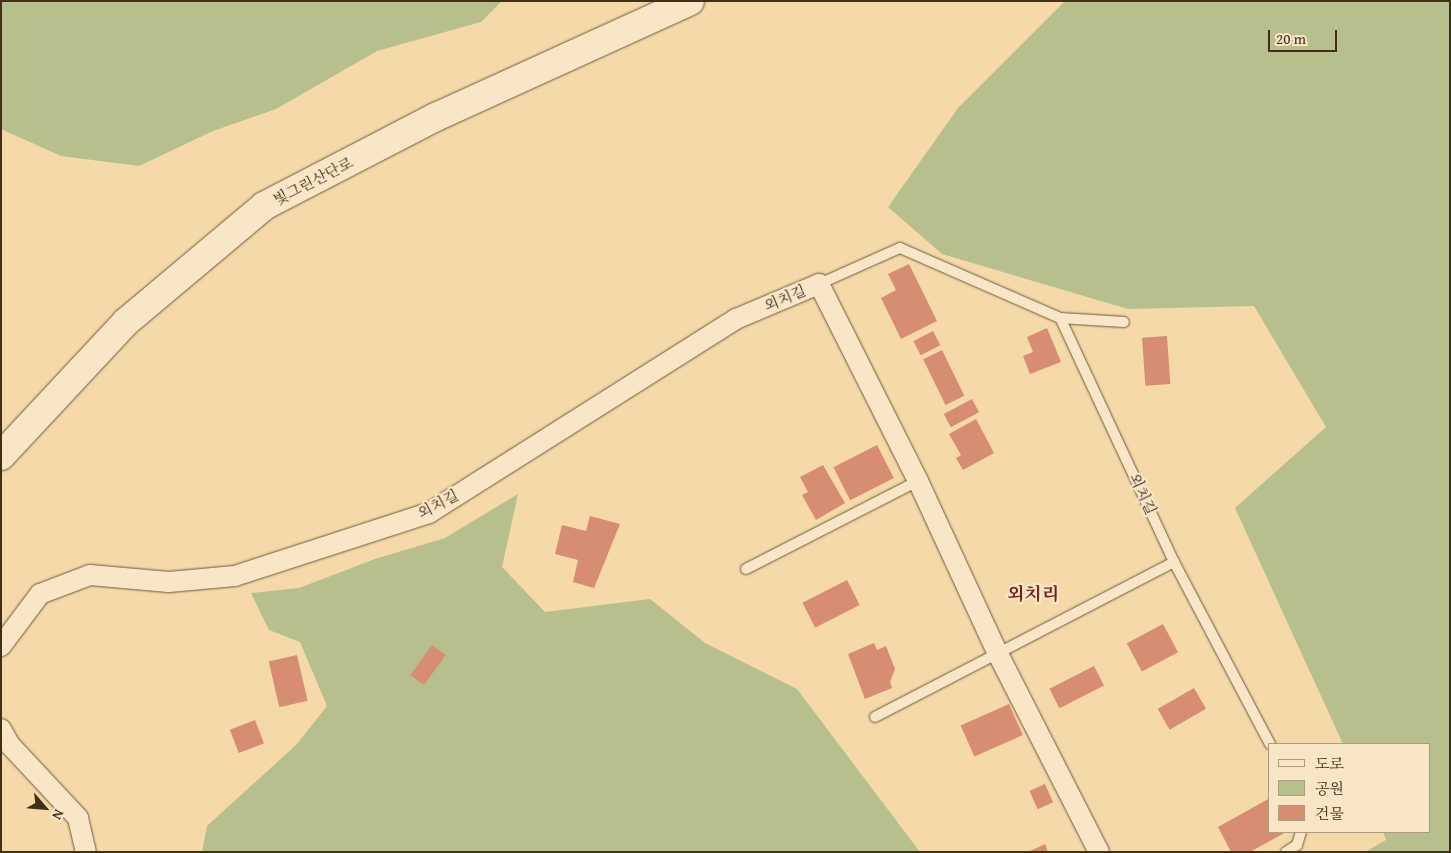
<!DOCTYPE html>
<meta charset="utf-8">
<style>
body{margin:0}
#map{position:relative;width:1451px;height:853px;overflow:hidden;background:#f5d9a9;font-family:"Gentium Book Plus","Noto Serif KR",serif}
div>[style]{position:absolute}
.green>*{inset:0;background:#b7c08c}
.building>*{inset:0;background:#d68d71;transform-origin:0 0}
.roads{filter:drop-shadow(0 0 1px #6e5a3c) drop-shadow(0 0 1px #6e5a3c)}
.lane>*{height:10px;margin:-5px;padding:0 5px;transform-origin:5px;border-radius:5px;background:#f8e6c7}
.street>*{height:20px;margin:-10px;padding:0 10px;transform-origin:10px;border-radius:10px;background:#f8e6c7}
.secondary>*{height:28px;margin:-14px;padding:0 14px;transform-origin:14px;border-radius:14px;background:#f8e6c7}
span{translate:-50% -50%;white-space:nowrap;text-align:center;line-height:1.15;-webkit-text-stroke:4.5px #f8e6c7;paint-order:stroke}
.street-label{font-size:15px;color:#412f18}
.quarter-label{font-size:18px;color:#7a1f14;font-weight:700}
.frame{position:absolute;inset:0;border:2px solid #412f18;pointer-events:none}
.legend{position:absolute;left:1268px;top:743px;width:162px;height:90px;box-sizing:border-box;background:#f8e6c7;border:1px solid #af9d81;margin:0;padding:6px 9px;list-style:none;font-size:15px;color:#412f18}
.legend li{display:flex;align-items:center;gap:10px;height:25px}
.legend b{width:25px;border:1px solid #af9d81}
.north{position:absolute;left:20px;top:783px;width:50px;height:50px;-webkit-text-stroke:4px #f8e6c7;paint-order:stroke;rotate:117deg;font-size:14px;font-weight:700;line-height:20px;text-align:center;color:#412f18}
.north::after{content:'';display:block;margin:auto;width:18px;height:22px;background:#412f18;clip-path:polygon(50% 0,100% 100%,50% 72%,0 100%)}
.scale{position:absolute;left:1268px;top:30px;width:69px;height:22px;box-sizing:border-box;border:2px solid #412f18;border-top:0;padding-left:6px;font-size:15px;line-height:18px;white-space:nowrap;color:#412f18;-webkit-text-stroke:4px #f8e6c7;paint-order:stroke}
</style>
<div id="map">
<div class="green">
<i style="clip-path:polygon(1px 1px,502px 1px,481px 22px,377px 51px,276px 109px,213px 131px,139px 166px,61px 156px,1px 129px)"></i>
<i style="clip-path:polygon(1065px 1px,1450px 1px,1450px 852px,1365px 852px,1386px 840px,1383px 832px,1430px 832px,1430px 744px,1343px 744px,1235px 508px,1326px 427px,1254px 306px,1128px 309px,942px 254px,888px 207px,958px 108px)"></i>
<i style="clip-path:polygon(518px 494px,502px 567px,545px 612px,650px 599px,705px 643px,797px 689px,920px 852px,202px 852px,207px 826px,297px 744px,327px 706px,300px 642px,269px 630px,251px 593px,299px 588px,375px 559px,445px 538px)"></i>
</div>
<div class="building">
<i style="clip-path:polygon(909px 264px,937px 321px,901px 339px,881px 298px,896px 290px,888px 274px)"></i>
<i style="clip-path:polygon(1047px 328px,1061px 362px,1030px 374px,1023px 356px,1033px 352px,1027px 337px)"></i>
<i style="left:933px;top:331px;width:16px;height:22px;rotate:63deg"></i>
<i style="left:1167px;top:336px;width:48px;height:25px;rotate:86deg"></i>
<i style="left:942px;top:350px;width:51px;height:21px;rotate:64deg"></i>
<i style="left:972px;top:399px;width:15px;height:32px;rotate:62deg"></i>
<i style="clip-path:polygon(976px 419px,994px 453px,963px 470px,956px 458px,961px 455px,949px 434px)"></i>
<i style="left:877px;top:445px;width:37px;height:49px;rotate:63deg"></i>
<i style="clip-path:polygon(823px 465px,845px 503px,816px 520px,802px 495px,808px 492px,800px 477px)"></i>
<i style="clip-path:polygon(590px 516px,620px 524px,594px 588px,573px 582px,578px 560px,555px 554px,562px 525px,586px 531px)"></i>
<i style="left:847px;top:580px;width:28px;height:50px;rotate:63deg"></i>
<i style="left:1163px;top:624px;width:32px;height:41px;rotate:62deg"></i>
<i style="clip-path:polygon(874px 643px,877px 650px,886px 646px,895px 669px,890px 682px,892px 688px,865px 699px,848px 654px)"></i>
<i style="left:432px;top:645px;width:17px;height:37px;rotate:36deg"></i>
<i style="left:297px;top:655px;width:47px;height:29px;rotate:77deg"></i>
<i style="left:1094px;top:666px;width:22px;height:50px;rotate:63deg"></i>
<i style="left:1194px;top:688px;width:24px;height:42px;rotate:60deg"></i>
<i style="left:1009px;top:704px;width:34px;height:53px;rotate:66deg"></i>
<i style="left:255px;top:720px;width:25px;height:27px;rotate:69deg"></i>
<i style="left:1045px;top:784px;width:20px;height:17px;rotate:66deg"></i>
<i style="clip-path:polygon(1270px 798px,1270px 832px,1286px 832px,1250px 852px,1231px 852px,1218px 827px)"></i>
<i style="clip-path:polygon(1045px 844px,1048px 852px,1028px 852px)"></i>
</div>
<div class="roads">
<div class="lane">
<i style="left:819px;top:284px;width:89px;rotate:-24deg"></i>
<i style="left:900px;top:248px;width:175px;rotate:23.6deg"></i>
<i style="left:1174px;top:562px;width:206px;rotate:62.2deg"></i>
<i style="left:746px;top:569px;width:193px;rotate:-27.1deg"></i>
<i style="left:875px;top:717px;width:337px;rotate:-27.4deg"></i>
<i style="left:1174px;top:562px;width:269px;rotate:-115deg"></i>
<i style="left:1060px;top:318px;width:64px;rotate:3.6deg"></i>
<i style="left:1286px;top:852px;width:13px;rotate:-32deg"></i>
<i style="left:1297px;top:845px;width:14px;rotate:-73deg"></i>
</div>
<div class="street">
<i style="left:1px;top:646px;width:65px;rotate:-53.1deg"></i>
<i style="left:40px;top:594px;width:53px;rotate:-20.8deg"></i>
<i style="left:90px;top:575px;width:79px;rotate:5.1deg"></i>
<i style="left:169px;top:582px;width:66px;rotate:-5.2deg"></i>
<i style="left:235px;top:576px;width:204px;rotate:-18deg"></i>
<i style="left:429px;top:513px;width:363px;rotate:-32.3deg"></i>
<i style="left:736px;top:319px;width:90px;rotate:-22.9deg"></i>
<i style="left:819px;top:284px;width:220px;rotate:63.3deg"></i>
<i style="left:918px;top:481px;width:188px;rotate:65.2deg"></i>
<i style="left:997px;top:652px;width:225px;rotate:63deg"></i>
<i style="left:1px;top:729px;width:18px;rotate:61deg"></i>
<i style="left:10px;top:745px;width:100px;rotate:47deg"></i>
<i style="left:78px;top:818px;width:35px;rotate:77deg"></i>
</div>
<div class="secondary">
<i style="left:1px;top:456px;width:183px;rotate:-47deg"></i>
<i style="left:126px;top:322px;width:180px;rotate:-40deg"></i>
<i style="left:264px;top:206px;width:194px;rotate:-27.4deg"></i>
<i style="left:436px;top:117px;width:279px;rotate:-24.5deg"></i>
</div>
</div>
<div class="street-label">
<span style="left:313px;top:181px;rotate:-27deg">빛그린산단로</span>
<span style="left:785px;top:298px;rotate:-23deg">외치길</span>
<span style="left:1143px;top:494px;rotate:65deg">외치길</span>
<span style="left:438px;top:504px;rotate:-28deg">외치길</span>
</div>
<div class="quarter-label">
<span style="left:1033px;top:594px">외치리</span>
</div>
<div class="frame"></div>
<ul class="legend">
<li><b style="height:6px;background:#f8e6c7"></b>도로</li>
<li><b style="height:14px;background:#b7c08c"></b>공원</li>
<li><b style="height:14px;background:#d68d71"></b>건물</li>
</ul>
<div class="north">N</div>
<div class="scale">20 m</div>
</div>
